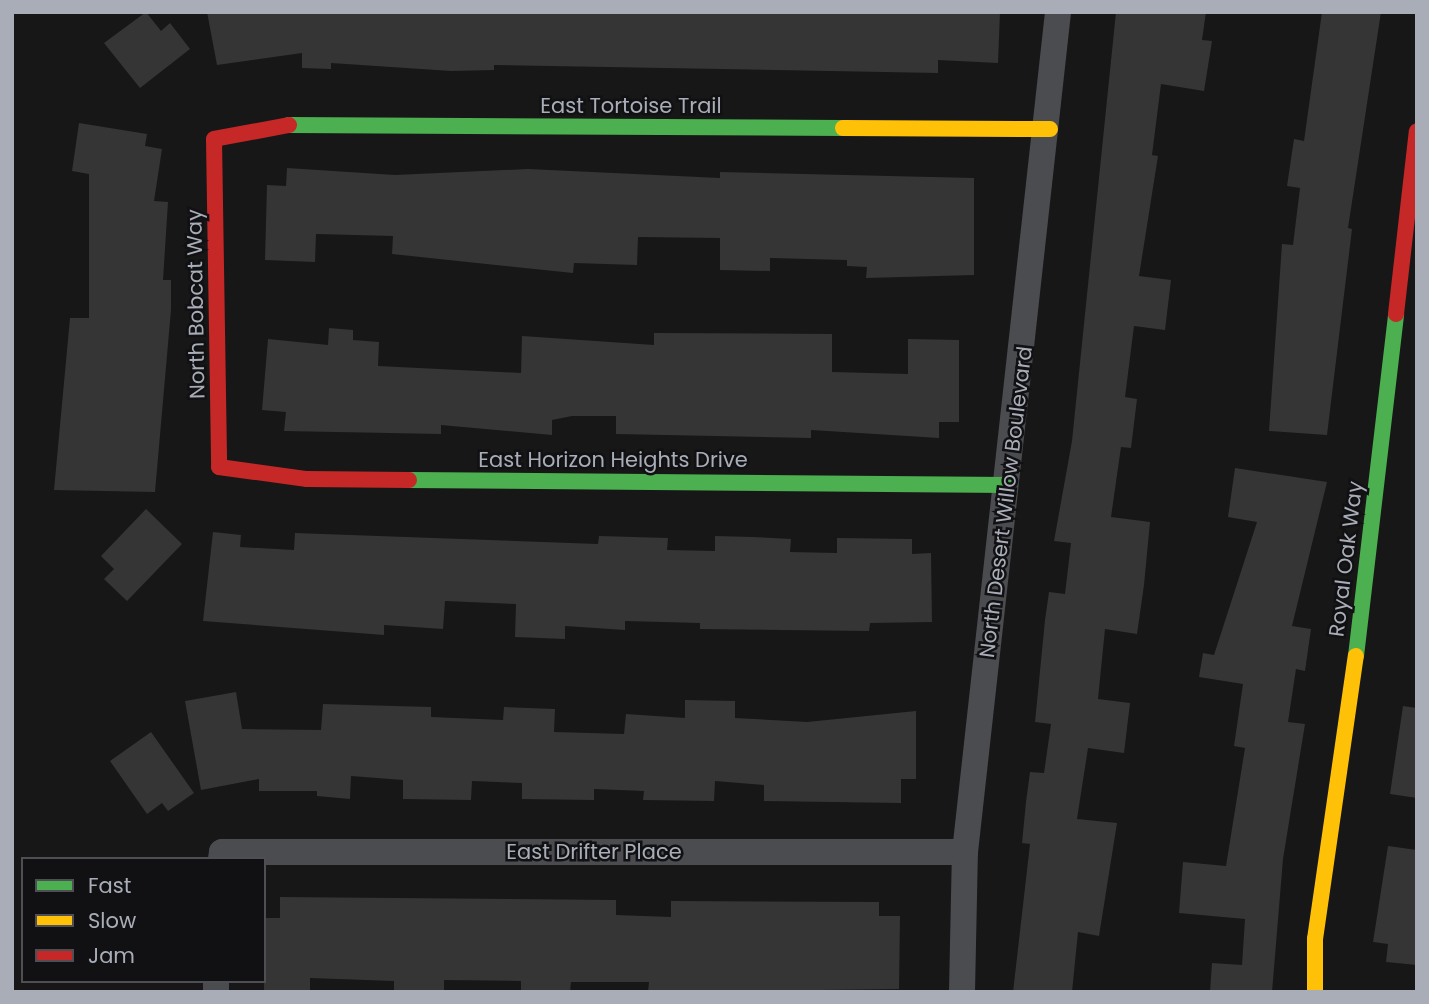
<!DOCTYPE html>
<style>
body{margin:0}
#map{position:relative;width:1429px;height:1004px;overflow:hidden;background:#171717;font-family:Poppins,sans-serif}
div>[style]{position:absolute}
.building>*{inset:0;background:#353536}
.street>*{height:26px;margin:-13px;padding:0 13px;transform-origin:13px;border-radius:13px;background:#4b4c50}
.fast>*{height:16px;margin:-8px;padding:0 8px;transform-origin:8px;border-radius:8px;background:#4caf50}
.slow>*{height:16px;margin:-8px;padding:0 8px;transform-origin:8px;border-radius:8px;background:#ffc107}
.jam>*{height:16px;margin:-8px;padding:0 8px;transform-origin:8px;border-radius:8px;background:#c62828}
span{translate:-50% -50%;white-space:nowrap;text-align:center;line-height:1.15;-webkit-text-stroke:5px #111113;paint-order:stroke}
.street-label{font-size:21px;color:#a8adb8}
.frame{position:absolute;inset:0;border:14px solid #a8adb8;pointer-events:none}
.legend{position:absolute;left:21px;top:857px;width:245px;height:126px;box-sizing:border-box;background:#111113;border:2px solid #4d4f55;margin:0;padding:9px 12px;list-style:none;font-size:21px;color:#a8adb8}
.legend li{display:flex;align-items:center;gap:14px;height:35px}
.legend b{width:35px;border:2px solid #4d4f55}
</style>
<div id="map">
<div class="building">
<i style="clip-path:polygon(146px 12px,161px 31px,170px 23px,190px 49px,140px 88px,104px 43px)"></i>
<i style="clip-path:polygon(207px 12px,1000px 12px,998px 63px,938px 60px,938px 73px,494px 65px,494px 70px,451px 71px,331px 63px,331px 69px,302px 68px,302px 53px,217px 65px)"></i>
<i style="clip-path:polygon(1116px 12px,1206px 12px,1202px 40px,1212px 41px,1204px 91px,1161px 84px,1152px 155px,1158px 156px,1139px 276px,1171px 280px,1165px 330px,1134px 326px,1125px 397px,1137px 399px,1131px 448px,1121px 447px,1111px 517px,1150px 522px,1144px 585px,1137px 634px,1105px 629px,1098px 699px,1130px 703px,1124px 753px,1088px 748px,1077px 819px,1117px 823px,1099px 936px,1078px 932px,1072px 992px,1013px 992px,1030px 844px,1022px 843px,1026px 802px,1030px 772px,1044px 773px,1051px 724px,1035px 722px,1045px 620px,1049px 592px,1065px 594px,1071px 543px,1054px 541px,1072px 441px)"></i>
<i style="clip-path:polygon(1322px 12px,1381px 12px,1348px 228px,1352px 229px,1327px 435px,1269px 431px,1282px 244px,1293px 245px,1300px 188px,1287px 186px,1294px 139px,1304px 141px)"></i>
<i style="clip-path:polygon(79px 123px,147px 134px,145px 146px,162px 149px,154px 201px,168px 202px,163px 280px,171px 280px,171px 310px,155px 492px,54px 490px,70px 318px,89px 318px,89px 174px,72px 171px)"></i>
<i style="clip-path:polygon(287px 168px,395px 175px,528px 169px,720px 178px,720px 172px,974px 178px,974px 275px,866px 278px,867px 267px,847px 266px,847px 260px,770px 258px,770px 271px,720px 270px,720px 238px,638px 237px,637px 265px,574px 263px,573px 273px,392px 254px,393px 236px,316px 234px,315px 262px,265px 260px,267px 185px,286px 186px)"></i>
<i style="clip-path:polygon(329px 328px,353px 330px,353px 340px,379px 342px,378px 366px,521px 373px,522px 336px,654px 345px,654px 333px,832px 334px,832px 372px,908px 374px,908px 339px,959px 340px,959px 422px,939px 422px,939px 438px,811px 430px,811px 438px,616px 434px,616px 416px,572px 416px,552px 420px,552px 435px,441px 425px,441px 434px,284px 431px,286px 412px,262px 410px,268px 339px,328px 345px)"></i>
<i style="clip-path:polygon(1235px 468px,1327px 482px,1292px 626px,1311px 629px,1305px 671px,1296px 669px,1288px 722px,1305px 724px,1283px 859px,1272px 992px,1210px 992px,1212px 963px,1242px 965px,1245px 919px,1179px 913px,1183px 862px,1226px 866px,1245px 748px,1234px 746px,1243px 684px,1199px 677px,1203px 653px,1214px 655px,1257px 522px,1228px 517px)"></i>
<i style="clip-path:polygon(146px 509px,182px 544px,127px 601px,104px 579px,114px 569px,101px 556px)"></i>
<i style="clip-path:polygon(213px 532px,241px 535px,240px 547px,294px 550px,295px 533px,598px 544px,599px 536px,668px 538px,667px 550px,715px 551px,715px 536px,753px 537px,791px 539px,790px 552px,837px 553px,837px 538px,912px 539px,912px 554px,931px 553px,932px 622px,870px 623px,869px 631px,700px 629px,700px 623px,625px 621px,625px 630px,565px 626px,565px 639px,515px 637px,516px 604px,445px 601px,443px 629px,384px 625px,384px 635px,203px 621px)"></i>
<i style="clip-path:polygon(236px 692px,242px 729px,321px 730px,323px 704px,431px 707px,431px 717px,503px 720px,504px 707px,555px 709px,554px 732px,624px 734px,626px 714px,685px 718px,685px 700px,735px 701px,735px 718px,807px 722px,916px 711px,916px 779px,901px 779px,901px 803px,764px 801px,764px 785px,715px 781px,714px 801px,643px 800px,644px 791px,594px 789px,594px 800px,522px 799px,522px 783px,472px 781px,471px 800px,403px 799px,403px 780px,351px 776px,350px 799px,317px 796px,317px 791px,259px 791px,259px 779px,201px 790px,185px 701px)"></i>
<i style="clip-path:polygon(1403px 706px,1417px 708px,1417px 798px,1390px 794px)"></i>
<i style="clip-path:polygon(151px 732px,194px 793px,168px 811px,162px 803px,147px 814px,110px 761px)"></i>
<i style="clip-path:polygon(1388px 846px,1417px 850px,1417px 965px,1386px 962px,1388px 944px,1373px 942px)"></i>
<i style="clip-path:polygon(280px 897px,616px 900px,616px 915px,671px 917px,671px 901px,879px 902px,879px 916px,900px 916px,899px 989px,648px 992px,649px 982px,571px 982px,570px 992px,521px 992px,521px 981px,444px 980px,444px 992px,394px 992px,394px 981px,310px 978px,310px 990px,264px 990px,264px 918px,280px 918px)"></i>
</div>
<div class="street">
<i style="left:221px;top:859px;width:7px;rotate:-82deg"></i>
<i style="left:222px;top:852px;width:743px"></i>
<i style="left:216px;top:992px;width:11px;rotate:-90deg"></i>
<i style="left:962px;top:992px;width:140px;rotate:-88.8deg"></i>
<i style="left:965px;top:852px;width:845px;rotate:-83.68deg"></i>
</div>
<div class="fast">
<i style="left:289px;top:125px;width:554px;rotate:0.31deg"></i>
<i style="left:409px;top:480px;width:599px;rotate:0.48deg"></i>
<i style="left:1356px;top:656px;width:344px;rotate:-83.3deg"></i>
</div>
<div class="slow">
<i style="left:843px;top:128px;width:207px;rotate:0.3deg"></i>
<i style="left:1315px;top:992px;width:53px;rotate:-90deg"></i>
<i style="left:1315px;top:939px;width:286px;rotate:-81.8deg"></i>
</div>
<div class="jam">
<i style="left:289px;top:125px;width:76px;rotate:169.4deg"></i>
<i style="left:214px;top:139px;width:328px;rotate:89.1deg"></i>
<i style="left:219px;top:467px;width:89px;rotate:7.8deg"></i>
<i style="left:307px;top:479px;width:102px;rotate:0.6deg"></i>
<i style="left:1396px;top:314px;width:184px;rotate:-83.5deg"></i>
</div>
<div class="street-label">
<span style="left:631px;top:106px">East Tortoise Trail</span>
<span style="left:196px;top:304px;rotate:-91deg">North Bobcat Way</span>
<span style="left:613px;top:460px">East Horizon Heights Drive</span>
<span style="left:1006px;top:502px;rotate:-83deg">North Desert Willow Boulevard</span>
<span style="left:1346px;top:559px;rotate:-83deg">Royal Oak Way</span>
<span style="left:594px;top:852px">East Drifter Place</span>
</div>
<div class="frame"></div>
<ul class="legend">
<li><b style="height:9px;background:#4caf50"></b>Fast</li>
<li><b style="height:9px;background:#ffc107"></b>Slow</li>
<li><b style="height:9px;background:#c62828"></b>Jam</li>
</ul>
</div>
